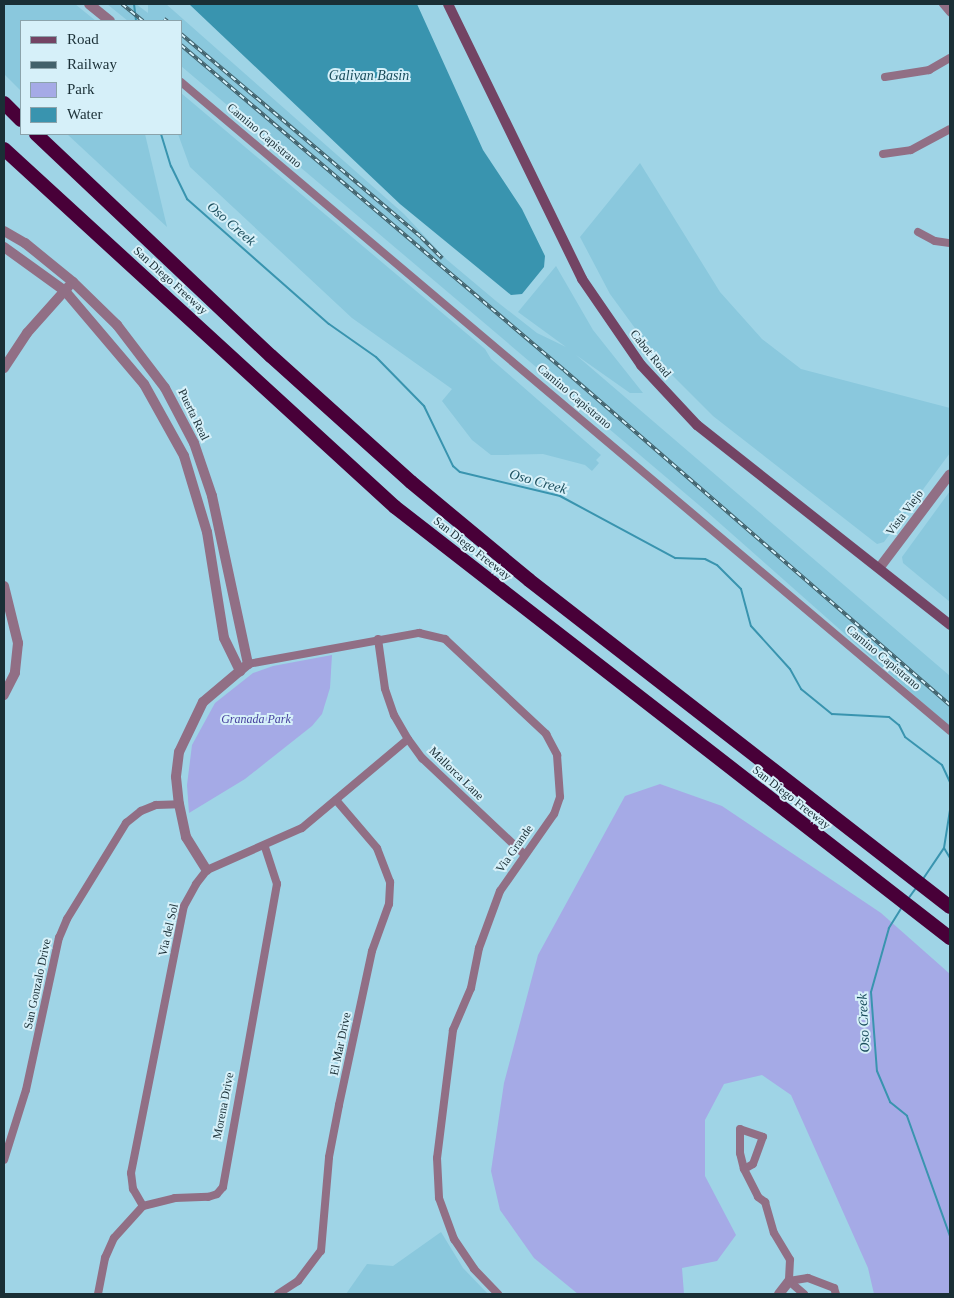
<!DOCTYPE html>
<style>
body{margin:0}
#map{position:relative;width:954px;height:1298px;overflow:hidden;background:#9fd4e6;font-family:Georgia,serif}
div>[style]{position:absolute}
.built>*{inset:0;background:#8ac8dd}
.green>*{inset:0;background:#a5aae6}
.water>*{inset:0;background:#3994af}
.stream>*{height:2px;margin:-1px;padding:0 1px;transform-origin:1px;border-radius:1px;background:#3994af}
.minor>*{height:8px;margin:-4px;padding:0 4px;transform-origin:4px;border-radius:4px;background:#916f85}
.tertiary>*{height:10px;margin:-5px;padding:0 5px;transform-origin:5px;border-radius:5px;background:#916f85}
.secondary>*{height:10px;margin:-5px;padding:0 5px;transform-origin:5px;border-radius:5px;background:#734464}
.motorway>*{height:14px;margin:-7px;padding:0 7px;transform-origin:7px;border-radius:7px;background:#480038}
.rail>*{height:4px;margin-top:-2px;transform-origin:0;background:repeating-linear-gradient(90deg,#d6f0f9 0 5.5px,#42616b 0 11px);box-sizing:border-box;border-block:1px solid #42616b}
span{translate:-50% -50%;white-space:nowrap;text-align:center;line-height:1.15;-webkit-text-stroke:4px #d6f0f9;paint-order:stroke}
.street-label{font-size:12px;color:#1a2f36}
.park-label{font-size:12px;color:#46419e;font-style:italic}
.water-label{font-size:14px;color:#1a4d5c;font-style:italic}
.frame{position:absolute;inset:0;border:5px solid #1a2f36;pointer-events:none}
.legend{position:absolute;left:20px;top:20px;width:162px;height:115px;box-sizing:border-box;background:#d6f0f9;border:1px solid #8ba3ab;margin:0;padding:6px 9px;list-style:none;font-size:15px;color:#1a2f36}
.legend li{display:flex;align-items:center;gap:10px;height:25px}
.legend b{width:25px;border:1px solid #8ba3ab}
</style>
<div id="map">
<div class="built">
<i style="clip-path:polygon(4px 4px,75px 4px,96px 21px,21px 21px,21px 91px,4px 74px)"></i>
<i style="clip-path:polygon(107px 4px,136px 4px,148px 13px,148px 4px,166px 4px,404px 214px,446px 259px,496px 301px,537px 333px,566px 347px,518px 312px,556px 266px,593px 330px,643px 393px,630px 393px,576px 355px,950px 676px,950px 727px,706px 511px,181px 66px,181px 21px,128px 21px)"></i>
<i style="clip-path:polygon(181px 93px,485px 349px,491px 359px,601px 455px,596px 460px,599px 463px,592px 471px,585px 465px,543px 454px,491px 455px,472px 440px,442px 401px,452px 389px,352px 318px,190px 167px,178px 134px,181px 134px)"></i>
<i style="clip-path:polygon(67px 134px,145px 134px,167px 227px)"></i>
<i style="clip-path:polygon(640px 163px,720px 292px,762px 339px,801px 369px,950px 408px,950px 453px,884px 542px,877px 544px,713px 416px,662px 365px,610px 294px,580px 237px)"></i>
<i style="clip-path:polygon(950px 491px,950px 602px,903px 563px,902px 557px)"></i>
<i style="clip-path:polygon(441px 1232px,463px 1268px,488px 1294px,346px 1294px,367px 1264px,393px 1266px)"></i>
</div>
<div class="green">
<i style="clip-path:polygon(332px 655px,330px 688px,322px 714px,312px 726px,245px 779px,189px 813px,187px 785px,192px 745px,215px 703px,253px 673px,273px 666px)"></i>
<i style="clip-path:polygon(660px 784px,722px 806px,881px 913px,950px 974px,950px 1294px,874px 1294px,868px 1268px,791px 1095px,762px 1075px,724px 1084px,705px 1120px,705px 1176px,736px 1235px,717px 1261px,682px 1268px,684px 1294px,578px 1294px,534px 1258px,500px 1210px,491px 1171px,504px 1083px,538px 955px,625px 796px)"></i>
</div>
<div class="water">
<i style="clip-path:polygon(189px 4px,417px 4px,483px 150px,522px 209px,545px 256px,544px 267px,522px 294px,511px 295px,400px 204px)"></i>
</div>
<div class="stream">
<i style="left:134px;top:4px;width:17px;rotate:83deg"></i>
<i style="left:161px;top:134px;width:34px;rotate:73deg"></i>
<i style="left:171px;top:166px;width:37px;rotate:64deg"></i>
<i style="left:187px;top:199px;width:189px;rotate:41.4deg"></i>
<i style="left:329px;top:324px;width:57px;rotate:35.1deg"></i>
<i style="left:376px;top:357px;width:69px;rotate:45.6deg"></i>
<i style="left:424px;top:406px;width:67px;rotate:64.2deg"></i>
<i style="left:453px;top:466px;width:9px;rotate:41deg"></i>
<i style="left:460px;top:472px;width:103px;rotate:13.5deg"></i>
<i style="left:560px;top:496px;width:131px;rotate:28.3deg"></i>
<i style="left:675px;top:558px;width:30px;rotate:2deg"></i>
<i style="left:705px;top:559px;width:13px;rotate:27deg"></i>
<i style="left:717px;top:565px;width:34px;rotate:45deg"></i>
<i style="left:741px;top:589px;width:38px;rotate:75deg"></i>
<i style="left:751px;top:626px;width:58px;rotate:47.8deg"></i>
<i style="left:790px;top:669px;width:23px;rotate:61deg"></i>
<i style="left:801px;top:689px;width:40px;rotate:39deg"></i>
<i style="left:832px;top:714px;width:57px;rotate:3deg"></i>
<i style="left:889px;top:717px;width:13px;rotate:39deg"></i>
<i style="left:899px;top:725px;width:13px;rotate:63deg"></i>
<i style="left:905px;top:737px;width:46px;rotate:37.1deg"></i>
<i style="left:942px;top:765px;width:19px;rotate:65deg"></i>
<i style="left:944px;top:848px;width:12px;rotate:59deg"></i>
<i style="left:923px;top:879px;width:37px;rotate:-56deg"></i>
<i style="left:944px;top:848px;width:38px;rotate:-81deg"></i>
<i style="left:908px;top:899px;width:14px;rotate:-54deg"></i>
<i style="left:902px;top:907px;width:25px;rotate:122deg"></i>
<i style="left:889px;top:928px;width:66px;rotate:105.7deg"></i>
<i style="left:871px;top:992px;width:79px;rotate:85.7deg"></i>
<i style="left:877px;top:1071px;width:34px;rotate:67deg"></i>
<i style="left:890px;top:1102px;width:22px;rotate:39deg"></i>
<i style="left:907px;top:1116px;width:127px;rotate:70.3deg"></i>
</div>
<div class="minor">
<i style="left:943px;top:4px;width:11px;rotate:49deg"></i>
<i style="left:885px;top:77px;width:45px;rotate:-9deg"></i>
<i style="left:929px;top:70px;width:24px;rotate:-30deg"></i>
<i style="left:181px;top:82px;width:1006px;rotate:40.16deg"></i>
<i style="left:883px;top:154px;width:28px;rotate:-8deg"></i>
<i style="left:911px;top:150px;width:44px;rotate:-28.3deg"></i>
<i style="left:918px;top:232px;width:19px;rotate:28deg"></i>
<i style="left:935px;top:241px;width:15px;rotate:8deg"></i>
<i style="left:378px;top:639px;width:50px;rotate:82deg"></i>
<i style="left:385px;top:689px;width:28px;rotate:71deg"></i>
<i style="left:394px;top:715px;width:28px;rotate:60deg"></i>
<i style="left:408px;top:739px;width:24px;rotate:54deg"></i>
<i style="left:422px;top:758px;width:140px;rotate:43.3deg"></i>
<i style="left:248px;top:664px;width:174px;rotate:-10.3deg"></i>
<i style="left:419px;top:633px;width:27px;rotate:13deg"></i>
<i style="left:445px;top:639px;width:139px;rotate:43.2deg"></i>
<i style="left:546px;top:734px;width:24px;rotate:62deg"></i>
<i style="left:557px;top:755px;width:42px;rotate:85.9deg"></i>
<i style="left:560px;top:797px;width:18px;rotate:109deg"></i>
<i style="left:554px;top:814px;width:94px;rotate:125deg"></i>
<i style="left:500px;top:891px;width:61px;rotate:110.2deg"></i>
<i style="left:479px;top:948px;width:41px;rotate:101.3deg"></i>
<i style="left:471px;top:988px;width:46px;rotate:113.2deg"></i>
<i style="left:453px;top:1030px;width:129px;rotate:97.1deg"></i>
<i style="left:437px;top:1158px;width:40px;rotate:87.1deg"></i>
<i style="left:439px;top:1198px;width:44px;rotate:69.9deg"></i>
<i style="left:454px;top:1239px;width:36px;rotate:56deg"></i>
<i style="left:474px;top:1269px;width:35px;rotate:46deg"></i>
<i style="left:4px;top:1160px;width:73px;rotate:-72.6deg"></i>
<i style="left:26px;top:1090px;width:156px;rotate:-77.8deg"></i>
<i style="left:59px;top:938px;width:21px;rotate:-67deg"></i>
<i style="left:67px;top:919px;width:113px;rotate:-58.4deg"></i>
<i style="left:126px;top:823px;width:19px;rotate:-39deg"></i>
<i style="left:141px;top:811px;width:16px;rotate:-22deg"></i>
<i style="left:156px;top:805px;width:23px;rotate:-2deg"></i>
<i style="left:744px;top:1169px;width:10px;rotate:-29deg"></i>
<i style="left:753px;top:1164px;width:29px;rotate:-70deg"></i>
<i style="left:763px;top:1137px;width:24px;rotate:-161deg"></i>
<i style="left:740px;top:1129px;width:24px;rotate:90deg"></i>
<i style="left:740px;top:1153px;width:16px;rotate:76deg"></i>
<i style="left:744px;top:1169px;width:31px;rotate:63deg"></i>
<i style="left:758px;top:1197px;width:9px;rotate:36deg"></i>
<i style="left:765px;top:1202px;width:32px;rotate:74deg"></i>
<i style="left:774px;top:1233px;width:31px;rotate:59deg"></i>
<i style="left:790px;top:1260px;width:21px;rotate:93deg"></i>
<i style="left:143px;top:1206px;width:20px;rotate:-120deg"></i>
<i style="left:133px;top:1189px;width:16px;rotate:-97deg"></i>
<i style="left:131px;top:1173px;width:272px;rotate:-78.8deg"></i>
<i style="left:184px;top:906px;width:25px;rotate:-61deg"></i>
<i style="left:196px;top:884px;width:18px;rotate:-52deg"></i>
<i style="left:207px;top:870px;width:104px;rotate:-23.9deg"></i>
<i style="left:302px;top:828px;width:138px;rotate:-40deg"></i>
<i style="left:789px;top:1281px;width:19px;rotate:-9deg"></i>
<i style="left:808px;top:1278px;width:28px;rotate:21deg"></i>
<i style="left:834px;top:1288px;width:6px;rotate:72deg"></i>
<i style="left:789px;top:1281px;width:20px;rotate:41deg"></i>
<i style="left:98px;top:1294px;width:37px;rotate:-79deg"></i>
<i style="left:105px;top:1258px;width:22px;rotate:-66deg"></i>
<i style="left:114px;top:1238px;width:43px;rotate:-47.8deg"></i>
<i style="left:143px;top:1206px;width:33px;rotate:-14deg"></i>
<i style="left:175px;top:1198px;width:33px;rotate:-2deg"></i>
<i style="left:208px;top:1197px;width:9px;rotate:-18deg"></i>
<i style="left:217px;top:1194px;width:9px;rotate:-49deg"></i>
<i style="left:223px;top:1187px;width:308px;rotate:-79.9deg"></i>
<i style="left:277px;top:884px;width:39px;rotate:-108deg"></i>
<i style="left:278px;top:1294px;width:24px;rotate:-33deg"></i>
<i style="left:298px;top:1281px;width:38px;rotate:-53deg"></i>
<i style="left:321px;top:1251px;width:94px;rotate:-85.1deg"></i>
<i style="left:329px;top:1157px;width:53px;rotate:-79.1deg"></i>
<i style="left:339px;top:1105px;width:157px;rotate:-77.9deg"></i>
<i style="left:372px;top:951px;width:50px;rotate:-70.1deg"></i>
<i style="left:389px;top:904px;width:22px;rotate:-87deg"></i>
<i style="left:390px;top:882px;width:36px;rotate:-111deg"></i>
<i style="left:377px;top:848px;width:63px;rotate:-130.5deg"></i>
</div>
<div class="tertiary">
<i style="left:89px;top:4px;width:27px;rotate:39deg"></i>
<i style="left:4px;top:231px;width:24px;rotate:30deg"></i>
<i style="left:25px;top:243px;width:62px;rotate:39.1deg"></i>
<i style="left:73px;top:282px;width:62px;rotate:44.3deg"></i>
<i style="left:117px;top:325px;width:79px;rotate:52.7deg"></i>
<i style="left:165px;top:388px;width:62px;rotate:62.2deg"></i>
<i style="left:194px;top:443px;width:56px;rotate:71.2deg"></i>
<i style="left:212px;top:496px;width:172px;rotate:77.9deg"></i>
<i style="left:248px;top:664px;width:59px;rotate:139.8deg"></i>
<i style="left:203px;top:702px;width:55px;rotate:115.6deg"></i>
<i style="left:179px;top:752px;width:25px;rotate:97deg"></i>
<i style="left:176px;top:777px;width:27px;rotate:84deg"></i>
<i style="left:179px;top:804px;width:34px;rotate:78deg"></i>
<i style="left:186px;top:837px;width:39px;rotate:58deg"></i>
<i style="left:4px;top:247px;width:75px;rotate:35.8deg"></i>
<i style="left:65px;top:291px;width:122px;rotate:49.7deg"></i>
<i style="left:144px;top:384px;width:82px;rotate:60.9deg"></i>
<i style="left:184px;top:456px;width:79px;rotate:73.2deg"></i>
<i style="left:207px;top:532px;width:107px;rotate:80.9deg"></i>
<i style="left:224px;top:638px;width:37px;rotate:64deg"></i>
<i style="left:4px;top:368px;width:42px;rotate:-56.7deg"></i>
<i style="left:27px;top:333px;width:62px;rotate:-48.3deg"></i>
<i style="left:880px;top:567px;width:116px;rotate:-53deg"></i>
<i style="left:4px;top:586px;width:59px;rotate:76.2deg"></i>
<i style="left:18px;top:643px;width:30px;rotate:96deg"></i>
<i style="left:15px;top:673px;width:25px;rotate:117deg"></i>
<i style="left:779px;top:1294px;width:16px;rotate:-52deg"></i>
</div>
<div class="secondary">
<i style="left:448px;top:4px;width:306px;rotate:64deg"></i>
<i style="left:582px;top:279px;width:104px;rotate:55.5deg"></i>
<i style="left:641px;top:365px;width:82px;rotate:47deg"></i>
<i style="left:697px;top:425px;width:323px;rotate:38.3deg"></i>
</div>
<div class="motorway">
<i style="left:4px;top:103px;width:24px;rotate:45deg"></i>
<i style="left:36px;top:134px;width:323px;rotate:43.4deg"></i>
<i style="left:271px;top:356px;width:188px;rotate:42deg"></i>
<i style="left:411px;top:482px;width:153px;rotate:39.7deg"></i>
<i style="left:529px;top:580px;width:533px;rotate:37.84deg"></i>
<i style="left:4px;top:149px;width:530px;rotate:42.48deg"></i>
<i style="left:395px;top:507px;width:703px;rotate:37.83deg"></i>
</div>
<div class="rail">
<i style="left:122px;top:4px;width:27px;rotate:39deg"></i>
<i style="left:164px;top:19px;width:4px;rotate:34deg"></i>
<i style="left:181px;top:34px;width:314px;rotate:40.2deg"></i>
<i style="left:421px;top:237px;width:30px;rotate:45deg"></i>
<i style="left:181px;top:45px;width:502px;rotate:40.32deg"></i>
<i style="left:564px;top:370px;width:511px;rotate:40.95deg"></i>
</div>
<div class="street-label">
<span style="left:264px;top:136px;rotate:40deg">Camino Capistrano</span>
<span style="left:170px;top:281px;rotate:42deg">San Diego Freeway</span>
<span style="left:650px;top:354px;rotate:51deg">Cabot Road</span>
<span style="left:574px;top:397px;rotate:40deg">Camino Capistrano</span>
<span style="left:193px;top:415px;rotate:64deg">Puerta Real</span>
<span style="left:905px;top:513px;rotate:-53deg">Vista Viejo</span>
<span style="left:472px;top:549px;rotate:38deg">San Diego Freeway</span>
<span style="left:883px;top:658px;rotate:40deg">Camino Capistrano</span>
<span style="left:456px;top:774px;rotate:44deg">Mallorca Lane</span>
<span style="left:791px;top:798px;rotate:38deg">San Diego Freeway</span>
<span style="left:515px;top:849px;rotate:-55deg">Via Grande</span>
<span style="left:169px;top:930px;rotate:-77deg">Via del Sol</span>
<span style="left:38px;top:984px;rotate:-78deg">San Gonzalo Drive</span>
<span style="left:341px;top:1044px;rotate:-78deg">El Mar Drive</span>
<span style="left:224px;top:1106px;rotate:-79deg">Morena Drive</span>
</div>
<div class="park-label">
<span style="left:256px;top:720px">Granada Park</span>
</div>
<div class="water-label">
<span style="left:369px;top:76px">Galivan Basin</span>
<span style="left:231px;top:224px;rotate:41deg">Oso Creek</span>
<span style="left:538px;top:482px;rotate:16deg">Oso Creek</span>
<span style="left:864px;top:1023px;rotate:-93deg">Oso Creek</span>
</div>
<div class="frame"></div>
<ul class="legend">
<li><b style="height:6px;background:#734464"></b>Road</li>
<li><b style="height:6px;background:#42616b"></b>Railway</li>
<li><b style="height:14px;background:#a5aae6"></b>Park</li>
<li><b style="height:14px;background:#3994af"></b>Water</li>
</ul>
</div>
